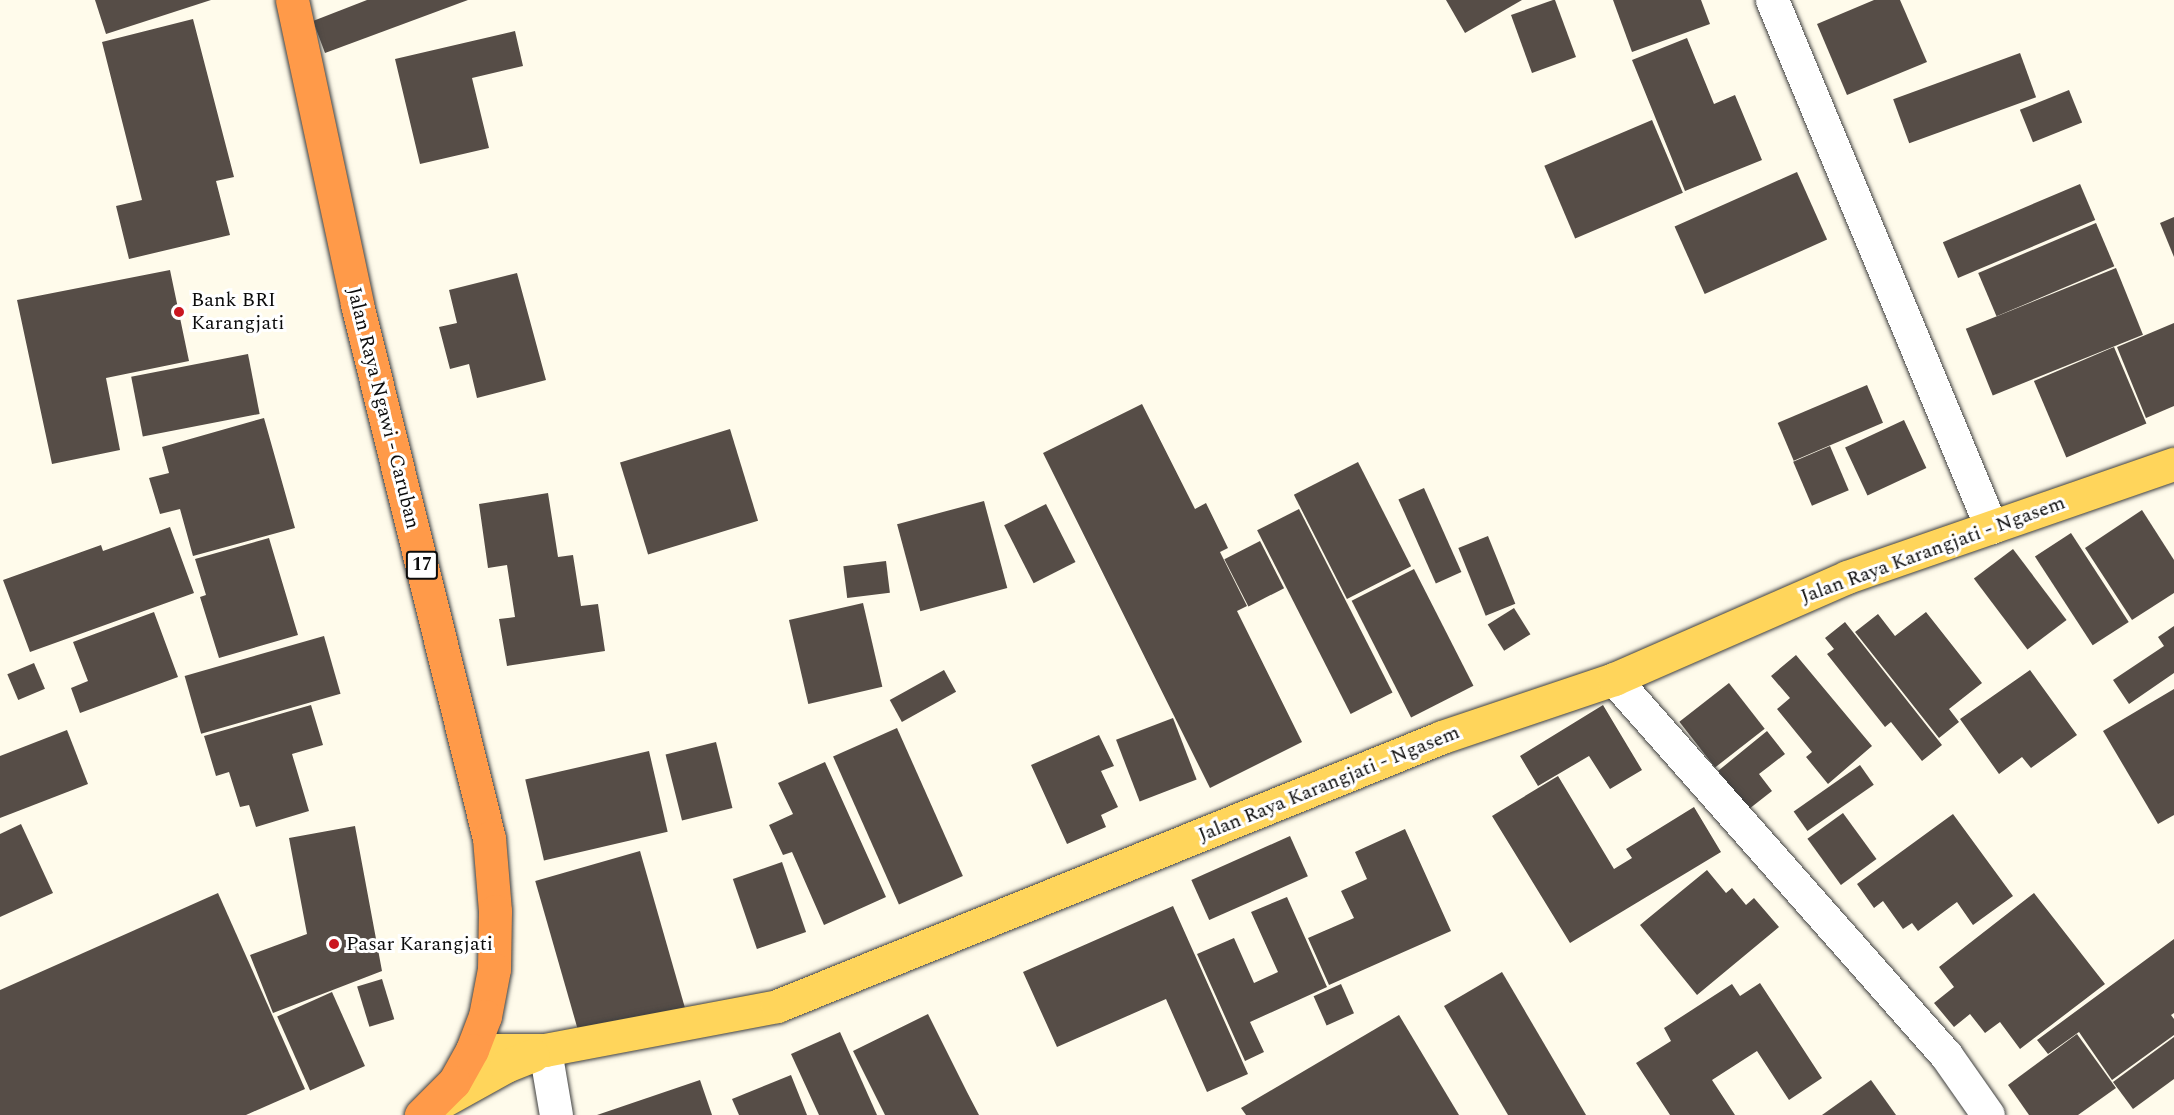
<!DOCTYPE html>
<style>
body{margin:0}
#map{position:relative;width:2174px;height:1115px;overflow:hidden;background:#fffbeb;font-family:Spectral,serif}
div>[style]{position:absolute}
.building>*{inset:0;background:#564d47;transform-origin:0 0}
.roads{filter:drop-shadow(0 0 2px #3f3f3f) drop-shadow(0 0 2px #3f3f3f)}
.minor>*{height:33px;margin:-16.5px;padding:0 16.5px;transform-origin:16.5px;border-radius:16.5px;background:#fff}
.major>*{height:33px;margin:-16.5px;padding:0 16.5px;transform-origin:16.5px;border-radius:16.5px;background:#ffd55b}
.highway>*{height:33px;margin:-16.5px;padding:0 16.5px;transform-origin:16.5px;border-radius:16.5px;background:#ff9a49}
.dots>*{width:16px;height:16px;translate:-50% -50%;box-sizing:border-box;border:3px solid #fff;border-radius:50%}
span{translate:-50% -50%;white-space:nowrap;text-align:center;line-height:1.15;-webkit-text-stroke:6px #fff;paint-order:stroke}
.shield-label span{padding:2px 4px;background:#fff;border:2px solid;border-radius:4px;-webkit-text-stroke-width:0}
.shield-label{font-size:18px;color:#0c0c0c;font-weight:700}
.poi-label{font-size:20px;color:#0c0c0c}
.left{translate:0 -50%;text-align:left}
.street-label{font-size:20px;color:#0c0c0c}
</style>
<div id="map">
<div class="building">
<i style="clip-path:polygon(95px 0,211px 0,106px 34px)"></i>
<i style="clip-path:polygon(468px 0,325px 53px,313px 21px,367px 0)"></i>
<i style="clip-path:polygon(1446px 0,1522px 0,1465px 33px)"></i>
<i style="clip-path:polygon(1553px 0,1555px 0,1576px 57px,1532px 73px,1511px 15px)"></i>
<i style="clip-path:polygon(1613px 0,1701px 0,1710px 24px,1632px 52px)"></i>
<i style="clip-path:polygon(1874px 0,1900px 0,1927px 62px,1847px 95px,1817px 24px)"></i>
<i style="clip-path:polygon(193px 19px,234px 177px,216px 181px,230px 235px,129px 259px,116px 206px,142px 200px,102px 42px)"></i>
<i style="clip-path:polygon(515px 31px,523px 66px,472px 78px,489px 148px,420px 164px,395px 59px)"></i>
<i style="clip-path:polygon(1687px 38px,1714px 104px,1735px 95px,1762px 160px,1685px 191px,1632px 60px)"></i>
<i style="left:2020px;top:53px;width:47px;height:135px;rotate:70deg"></i>
<i style="left:2069px;top:90px;width:35px;height:53px;rotate:68deg"></i>
<i style="left:1652px;top:120px;width:79px;height:117px;rotate:67deg"></i>
<i style="left:1797px;top:172px;width:74px;height:134px;rotate:66deg"></i>
<i style="left:2080px;top:184px;width:39px;height:149px;rotate:67deg"></i>
<i style="clip-path:polygon(2174px 217px,2174px 257px,2160px 223px)"></i>
<i style="left:2096px;top:223px;width:47px;height:128px;rotate:67deg"></i>
<i style="left:2116px;top:268px;width:72px;height:162px;rotate:68deg"></i>
<i style="clip-path:polygon(170px 270px,189px 361px,106px 378px,120px 450px,52px 464px,17px 300px)"></i>
<i style="clip-path:polygon(517px 273px,546px 380px,477px 398px,469px 364px,450px 369px,439px 327px,457px 323px,449px 290px)"></i>
<i style="clip-path:polygon(2174px 323px,2174px 406px,2146px 418px,2117px 347px)"></i>
<i style="left:2114px;top:347px;width:83px;height:87px;rotate:67deg"></i>
<i style="left:248px;top:354px;width:61px;height:119px;rotate:79deg"></i>
<i style="left:1867px;top:385px;width:41px;height:97px;rotate:67deg"></i>
<i style="clip-path:polygon(1142px 404px,1195px 509px,1206px 503px,1228px 548px,1220px 552px,1247px 606px,1237px 611px,1302px 742px,1210px 788px,1043px 453px)"></i>
<i style="clip-path:polygon(264px 418px,295px 528px,193px 556px,180px 509px,160px 514px,149px 478px,169px 473px,162px 447px)"></i>
<i style="left:1904px;top:420px;width:53px;height:65px;rotate:65deg"></i>
<i style="left:730px;top:429px;width:96px;height:115px;rotate:73deg"></i>
<i style="left:1830px;top:446px;width:48px;height:40px;rotate:67deg"></i>
<i style="left:1358px;top:462px;width:117px;height:72px;rotate:63deg"></i>
<i style="left:1424px;top:488px;width:92px;height:28px;rotate:66deg"></i>
<i style="clip-path:polygon(548px 493px,558px 557px,573px 555px,581px 606px,598px 604px,605px 651px,507px 666px,499px 619px,515px 617px,507px 565px,488px 568px,479px 504px)"></i>
<i style="left:984px;top:501px;width:90px;height:90px;rotate:75deg"></i>
<i style="left:1046px;top:504px;width:65px;height:47px;rotate:63deg"></i>
<i style="left:1299px;top:509px;width:206px;height:47px;rotate:63deg"></i>
<i style="clip-path:polygon(2142px 510px,2174px 560px,2174px 593px,2132px 620px,2085px 548px)"></i>
<i style="clip-path:polygon(170px 527px,194px 593px,30px 652px,3px 580px,101px 545px,103px 551px)"></i>
<i style="left:2071px;top:533px;width:106px;height:43px;rotate:57deg"></i>
<i style="left:1488px;top:536px;width:73px;height:32px;rotate:68deg"></i>
<i style="clip-path:polygon(269px 538px,298px 635px,219px 658px,200px 597px,206px 595px,195px 559px)"></i>
<i style="left:1260px;top:541px;width:53px;height:40px;rotate:63deg"></i>
<i style="left:2013px;top:549px;width:89px;height:49px;rotate:53deg"></i>
<i style="left:886px;top:561px;width:32px;height:43px;rotate:83deg"></i>
<i style="left:1414px;top:569px;width:131px;height:70px;rotate:63deg"></i>
<i style="left:863px;top:603px;width:86px;height:76px;rotate:77deg"></i>
<i style="left:1514px;top:608px;width:31px;height:31px;rotate:58deg"></i>
<i style="clip-path:polygon(154px 612px,178px 677px,80px 713px,71px 688px,88px 681px,73px 642px)"></i>
<i style="clip-path:polygon(1926px 612px,1982px 683px,1949px 709px,1959px 722px,1939px 738px,1855px 632px,1878px 614px,1895px 636px)"></i>
<i style="clip-path:polygon(1845px 622px,1942px 745px,1922px 761px,1891px 722px,1885px 727px,1827px 654px,1834px 649px,1825px 638px)"></i>
<i style="clip-path:polygon(2174px 626px,2174px 673px,2129px 704px,2113px 680px,2164px 646px,2158px 637px)"></i>
<i style="left:324px;top:636px;width:60px;height:145px;rotate:74deg"></i>
<i style="clip-path:polygon(1796px 655px,1872px 746px,1828px 784px,1806px 757px,1812px 752px,1777px 709px,1790px 698px,1771px 676px)"></i>
<i style="left:34px;top:663px;width:28px;height:29px;rotate:67deg"></i>
<i style="left:944px;top:670px;width:25px;height:62px;rotate:61deg"></i>
<i style="clip-path:polygon(2030px 670px,2077px 735px,2031px 768px,2022px 757px,1999px 774px,1960px 719px)"></i>
<i style="left:1729px;top:683px;width:58px;height:63px;rotate:52deg"></i>
<i style="clip-path:polygon(2174px 689px,2174px 815px,2158px 824px,2103px 731px)"></i>
<i style="clip-path:polygon(311px 705px,323px 745px,292px 754px,309px 811px,256px 827px,249px 805px,240px 807px,229px 772px,216px 776px,204px 736px)"></i>
<i style="clip-path:polygon(1603px 705px,1642px 770px,1610px 789px,1589px 756px,1538px 786px,1520px 756px)"></i>
<i style="left:1173px;top:718px;width:66px;height:61px;rotate:69deg"></i>
<i style="left:897px;top:728px;width:162px;height:70px;rotate:66deg"></i>
<i style="clip-path:polygon(67px 730px,88px 784px,0 818px,0 756px)"></i>
<i style="clip-path:polygon(1767px 731px,1785px 754px,1759px 774px,1772px 791px,1749px 809px,1718px 771px)"></i>
<i style="clip-path:polygon(1099px 735px,1114px 766px,1101px 771px,1118px 807px,1101px 815px,1106px 827px,1067px 844px,1031px 765px)"></i>
<i style="left:716px;top:742px;width:68px;height:52px;rotate:76deg"></i>
<i style="left:649px;top:751px;width:83px;height:127px;rotate:77deg"></i>
<i style="clip-path:polygon(825px 762px,886px 897px,824px 925px,792px 852px,783px 855px,769px 825px,793px 814px,778px 783px)"></i>
<i style="left:1860px;top:765px;width:24px;height:81px;rotate:55deg"></i>
<i style="clip-path:polygon(1558px 776px,1614px 869px,1632px 858px,1626px 849px,1694px 807px,1721px 852px,1570px 943px,1492px 816px)"></i>
<i style="left:1843px;top:813px;width:57px;height:44px;rotate:54deg"></i>
<i style="clip-path:polygon(1953px 814px,2013px 896px,1973px 925px,1957px 902px,1918px 931px,1912px 923px,1903px 929px,1883px 901px,1874px 908px,1857px 884px)"></i>
<i style="clip-path:polygon(21px 824px,53px 893px,0 917px,0 834px)"></i>
<i style="clip-path:polygon(355px 826px,382px 971px,273px 1013px,250px 955px,307px 934px,289px 838px)"></i>
<i style="clip-path:polygon(1405px 829px,1451px 931px,1329px 985px,1308px 938px,1354px 918px,1341px 891px,1367px 879px,1355px 852px)"></i>
<i style="left:1290px;top:836px;width:44px;height:108px;rotate:66deg"></i>
<i style="left:640px;top:851px;width:163px;height:109px;rotate:74deg"></i>
<i style="left:782px;top:862px;width:74px;height:52px;rotate:71deg"></i>
<i style="clip-path:polygon(1707px 870px,1726px 893px,1732px 888px,1746px 905px,1754px 898px,1779px 927px,1697px 995px,1640px 925px)"></i>
<i style="clip-path:polygon(218px 893px,305px 1089px,246px 1115px,0 1115px,0 990px)"></i>
<i style="clip-path:polygon(2034px 893px,2105px 984px,2020px 1049px,2000px 1022px,1985px 1033px,1970px 1014px,1954px 1027px,1934px 1003px,1954px 987px,1939px 967px)"></i>
<i style="clip-path:polygon(1287px 897px,1327px 987px,1250px 1022px,1264px 1052px,1245px 1061px,1197px 954px,1234px 938px,1254px 983px,1278px 972px,1251px 912px)"></i>
<i style="clip-path:polygon(1173px 906px,1248px 1074px,1207px 1092px,1166px 999px,1057px 1047px,1023px 972px)"></i>
<i style="clip-path:polygon(2174px 939px,2174px 1013px,2171px 1015px,2174px 1019px,2174px 1035px,2112px 1080px,2079px 1032px,2048px 1054px,2037px 1040px)"></i>
<i style="clip-path:polygon(1502px 972px,1586px 1115px,1508px 1115px,1444px 1006px)"></i>
<i style="left:382px;top:979px;width:42px;height:26px;rotate:73deg"></i>
<i style="clip-path:polygon(1760px 983px,1822px 1078px,1789px 1100px,1757px 1051px,1712px 1080px,1735px 1115px,1670px 1115px,1636px 1063px,1671px 1041px,1664px 1028px,1732px 984px,1740px 996px)"></i>
<i style="left:1341px;top:984px;width:32px;height:30px;rotate:66deg"></i>
<i style="left:332px;top:992px;width:81px;height:60px;rotate:66deg"></i>
<i style="clip-path:polygon(928px 1014px,967px 1092px,979px 1115px,885px 1115px,853px 1051px)"></i>
<i style="clip-path:polygon(1399px 1015px,1459px 1115px,1246px 1115px,1241px 1108px)"></i>
<i style="clip-path:polygon(840px 1032px,877px 1115px,819px 1115px,791px 1054px)"></i>
<i style="clip-path:polygon(2077px 1034px,2116px 1088px,2078px 1115px,2029px 1115px,2008px 1085px)"></i>
<i style="clip-path:polygon(2174px 1037px,2174px 1079px,2133px 1109px,2113px 1082px)"></i>
<i style="clip-path:polygon(791px 1075px,807px 1115px,739px 1115px,732px 1099px)"></i>
<i style="clip-path:polygon(700px 1080px,712px 1115px,597px 1115px)"></i>
<i style="clip-path:polygon(1871px 1080px,1896px 1115px,1822px 1115px)"></i>
</div>
<div class="roads">
<div class="minor">
<i style="left:1772px;top:0;width:571px;rotate:67.43deg"></i>
<i style="left:1614px;top:679px;width:502px;rotate:48.56deg"></i>
<i style="left:1946px;top:1055px;width:73px;rotate:55deg"></i>
<i style="left:545px;top:1050px;width:66px;rotate:80.4deg"></i>
</div>
<div class="major">
<i style="left:472px;top:1050px;width:73px"></i>
<i style="left:545px;top:1050px;width:236px;rotate:-10.7deg"></i>
<i style="left:777px;top:1006px;width:717px;rotate:-22.02deg"></i>
<i style="left:1442px;top:737px;width:182px;rotate:-18.6deg"></i>
<i style="left:1614px;top:679px;width:254px;rotate:-23.6deg"></i>
<i style="left:1847px;top:577px;width:346px;rotate:-19.1deg"></i>
<i style="left:432px;top:1107px;width:85px;rotate:-29deg"></i>
<i style="left:506px;top:1066px;width:29px;rotate:-22deg"></i>
</div>
<div class="highway">
<i style="left:292px;top:0;width:311px;rotate:77.9deg"></i>
<i style="left:357px;top:304px;width:550px;rotate:76.12deg"></i>
<i style="left:489px;top:838px;width:73px;rotate:85.3deg"></i>
<i style="left:495px;top:911px;width:58px;rotate:91deg"></i>
<i style="left:494px;top:969px;width:48px;rotate:100.8deg"></i>
<i style="left:485px;top:1016px;width:36px;rotate:111deg"></i>
<i style="left:472px;top:1050px;width:37px;rotate:119deg"></i>
<i style="left:454px;top:1082px;width:47px;rotate:135deg"></i>
</div>
</div>
<div class="dots">
<i style="left:179px;top:312px;background:#ca1620"></i>
<i style="left:334px;top:944px;background:#ca1620"></i>
</div>
<div class="shield-label">
<span style="left:422px;top:565px">17</span>
</div>
<div class="poi-label">
<span class="left" style="left:191px;top:312px">Bank BRI<br>Karangjati</span>
<span class="left" style="left:346px;top:944px">Pasar Karangjati</span>
</div>
<div class="street-label">
<span style="left:383px;top:408px;rotate:76deg">Jalan Raya Ngawi - Caruban</span>
<span style="left:1933px;top:550px;rotate:-20deg">Jalan Raya Karangjati - Ngasem</span>
<span style="left:1329px;top:784px;rotate:-22deg">Jalan Raya Karangjati - Ngasem</span>
</div>
</div>
